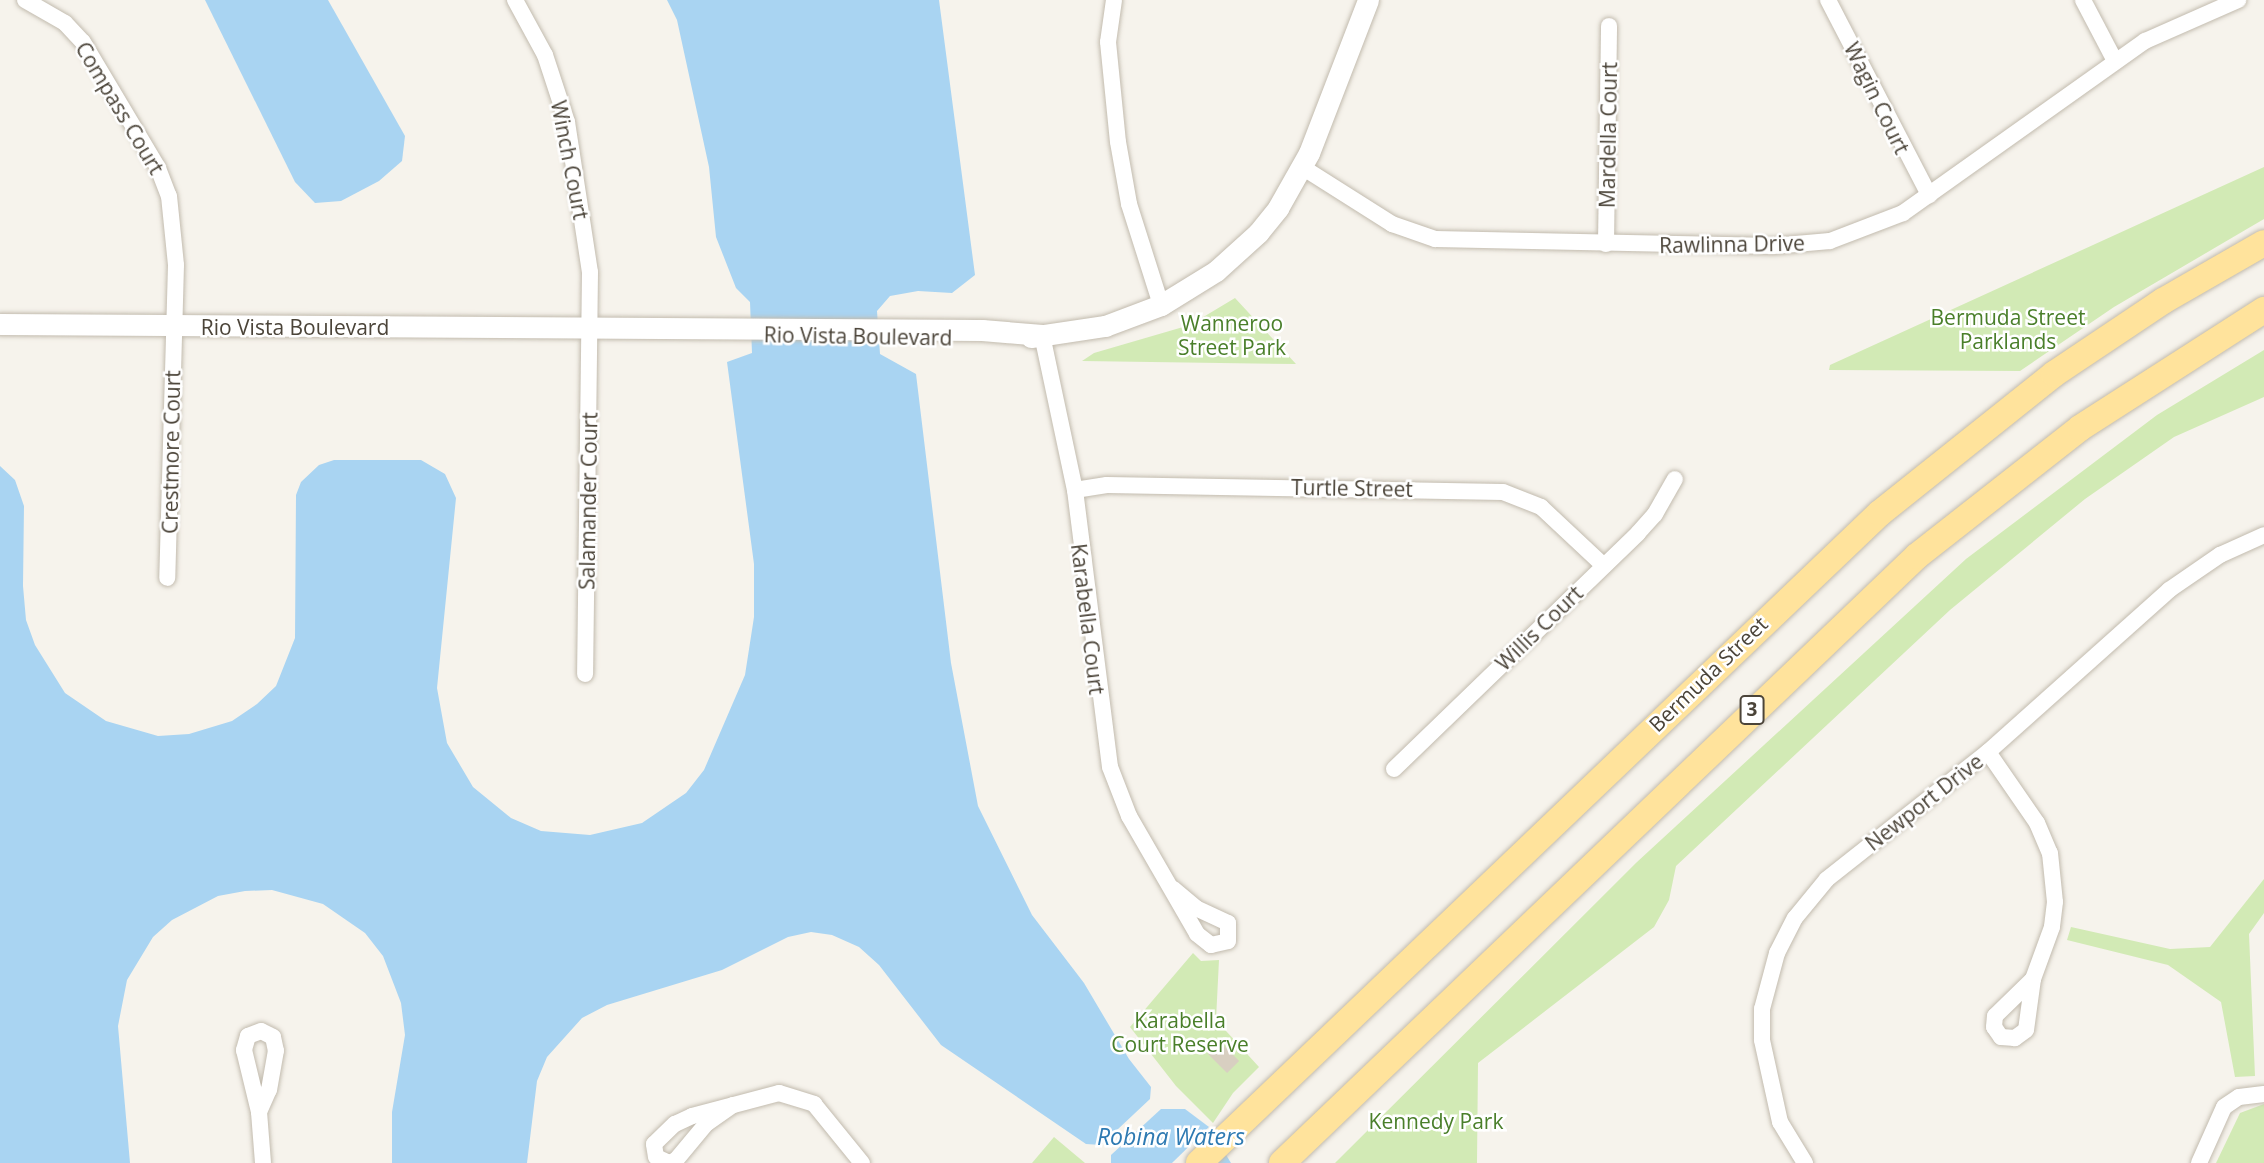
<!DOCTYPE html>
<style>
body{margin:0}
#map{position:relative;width:2264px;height:1163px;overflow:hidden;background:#f6f3ec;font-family:"Open Sans",sans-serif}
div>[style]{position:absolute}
.green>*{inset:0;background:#d2eab5}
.water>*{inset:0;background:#a9d4f2}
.pier>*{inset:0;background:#f6f3ec}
.building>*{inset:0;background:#d8cfc1;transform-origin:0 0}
.roads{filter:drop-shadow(0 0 2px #c2bbae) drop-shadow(0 0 2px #c2bbae)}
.minor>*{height:16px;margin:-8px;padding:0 8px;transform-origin:8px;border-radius:8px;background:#fff}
.tertiary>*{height:21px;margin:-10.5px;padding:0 10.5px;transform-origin:10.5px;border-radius:10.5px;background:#fff}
.primary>*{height:26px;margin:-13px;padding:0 13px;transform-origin:13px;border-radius:13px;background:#ffe39c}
span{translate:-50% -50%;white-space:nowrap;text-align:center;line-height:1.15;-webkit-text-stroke:5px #fff;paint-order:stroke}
.shield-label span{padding:2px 5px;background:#fff;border:2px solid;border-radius:5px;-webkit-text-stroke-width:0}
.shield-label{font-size:19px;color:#4b4439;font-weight:700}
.street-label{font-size:21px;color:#4b4439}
.park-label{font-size:21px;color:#4a7f2a}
.water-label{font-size:23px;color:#2e7ab2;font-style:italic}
</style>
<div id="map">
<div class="green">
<i style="clip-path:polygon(2264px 167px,2264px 219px,2114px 307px,2020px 371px,1829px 370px,1830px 365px)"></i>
<i style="clip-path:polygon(1235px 298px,1296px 364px,1082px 361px,1094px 353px,1190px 325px)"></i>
<i style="clip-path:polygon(2264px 350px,2264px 397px,2174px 437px,2085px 499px,1950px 610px,1676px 866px,1669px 900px,1654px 927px,1478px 1063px,1477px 1163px,1335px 1163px,1637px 862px,1966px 559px,2157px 415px)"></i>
<i style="clip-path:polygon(2264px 879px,2264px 913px,2249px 934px,2255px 1076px,2235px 1077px,2221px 1002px,2168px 965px,2067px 940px,2071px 927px,2170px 949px,2210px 947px)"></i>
<i style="clip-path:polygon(1193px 953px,1201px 961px,1219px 960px,1216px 1020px,1259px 1067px,1233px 1093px,1213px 1123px,1176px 1086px,1130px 1027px)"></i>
<i style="clip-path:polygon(2264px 1104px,2264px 1163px,2216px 1163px,2240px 1113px)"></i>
<i style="clip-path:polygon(1054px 1137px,1085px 1163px,1032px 1163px)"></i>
</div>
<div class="water">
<i style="clip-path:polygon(205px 0,328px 0,405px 136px,402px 161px,379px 181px,341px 201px,315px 203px,295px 182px)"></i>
<i style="clip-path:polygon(667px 0,939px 0,975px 275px,952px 293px,918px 291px,890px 296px,877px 311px,880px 354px,916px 374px,951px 663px,978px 806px,1032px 915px,1084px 983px,1129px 1059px,1151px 1087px,1150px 1099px,1101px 1145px,1086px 1144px,941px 1045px,879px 965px,859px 947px,832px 935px,811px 932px,788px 937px,722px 970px,607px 1005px,582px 1018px,547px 1057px,537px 1081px,527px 1163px,392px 1163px,392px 1112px,405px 1035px,401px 1003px,383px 956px,365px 933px,323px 904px,272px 890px,245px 891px,218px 896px,172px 920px,153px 937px,127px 980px,118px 1026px,130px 1163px,0 1163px,0 466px,15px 480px,24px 506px,23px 586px,26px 620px,35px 645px,65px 693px,106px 721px,158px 736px,189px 734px,232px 721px,257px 704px,276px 686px,295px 638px,296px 495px,301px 482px,319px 465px,334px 460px,421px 460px,445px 474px,456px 498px,437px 688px,447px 743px,473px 787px,511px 818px,541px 831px,590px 835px,642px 823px,686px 793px,704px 770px,745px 675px,754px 617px,754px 564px,727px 362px,752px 353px,750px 302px,736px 288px,716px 237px,709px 167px,677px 20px)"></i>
<i style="clip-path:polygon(1161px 1109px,1185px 1109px,1209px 1127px,1231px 1163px,1111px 1163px,1111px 1155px)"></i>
</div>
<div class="pier">
<i style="clip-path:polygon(1211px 1125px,1228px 1152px,1217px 1163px,1172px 1163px)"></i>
</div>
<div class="building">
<i style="left:1220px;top:1042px;width:27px;height:17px;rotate:45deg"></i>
</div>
<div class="roads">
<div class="minor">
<i style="left:25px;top:0;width:46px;rotate:29.9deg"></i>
<i style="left:65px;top:23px;width:26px;rotate:47deg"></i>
<i style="left:83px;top:42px;width:147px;rotate:59.2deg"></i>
<i style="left:158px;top:168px;width:30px;rotate:69deg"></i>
<i style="left:169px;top:196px;width:69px;rotate:84.2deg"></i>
<i style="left:176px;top:265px;width:313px;rotate:91.6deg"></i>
<i style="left:515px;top:0;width:63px;rotate:61.4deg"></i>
<i style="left:545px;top:55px;width:71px;rotate:71.8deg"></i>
<i style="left:567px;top:122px;width:152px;rotate:81.3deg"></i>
<i style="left:590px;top:272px;width:402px;rotate:90.7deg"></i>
<i style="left:1114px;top:0;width:42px;rotate:98.1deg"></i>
<i style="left:1108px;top:42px;width:100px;rotate:84.3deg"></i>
<i style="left:1118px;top:142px;width:63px;rotate:79.9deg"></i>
<i style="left:1129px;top:204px;width:106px;rotate:72.4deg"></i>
<i style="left:1828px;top:0;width:220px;rotate:62.6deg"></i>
<i style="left:2083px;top:0;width:69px;rotate:62.3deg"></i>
<i style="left:1302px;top:167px;width:107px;rotate:32.3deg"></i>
<i style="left:1392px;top:224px;width:46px;rotate:19.2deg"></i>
<i style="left:1435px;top:239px;width:338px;rotate:1.2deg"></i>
<i style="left:1773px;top:246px;width:57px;rotate:-5deg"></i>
<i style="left:1830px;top:241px;width:78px;rotate:-21deg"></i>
<i style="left:1903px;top:213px;width:297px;rotate:-35.4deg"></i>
<i style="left:2145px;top:41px;width:102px;rotate:-23.8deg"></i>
<i style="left:1606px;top:244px;width:218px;rotate:-89.2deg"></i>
<i style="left:1042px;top:335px;width:158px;rotate:78deg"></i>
<i style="left:1075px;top:490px;width:279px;rotate:82.8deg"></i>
<i style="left:1110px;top:767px;width:53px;rotate:68.8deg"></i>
<i style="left:1129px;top:816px;width:136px;rotate:60deg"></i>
<i style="left:1197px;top:934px;width:18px;rotate:38deg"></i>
<i style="left:1211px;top:945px;width:17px;rotate:-13deg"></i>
<i style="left:1228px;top:941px;width:18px;rotate:-90deg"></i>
<i style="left:1228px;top:923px;width:35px;rotate:-155deg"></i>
<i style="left:1196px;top:908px;width:30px;rotate:-140deg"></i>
<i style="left:1075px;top:490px;width:32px;rotate:-9deg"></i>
<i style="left:1107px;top:485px;width:396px;rotate:1deg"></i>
<i style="left:1503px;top:492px;width:41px;rotate:21.5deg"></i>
<i style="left:1541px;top:507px;width:86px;rotate:43.1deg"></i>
<i style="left:1988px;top:752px;width:86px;rotate:55.4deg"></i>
<i style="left:2037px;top:823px;width:33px;rotate:67deg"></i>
<i style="left:2050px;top:853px;width:49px;rotate:84.2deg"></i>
<i style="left:2055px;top:902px;width:25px;rotate:97deg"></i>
<i style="left:2052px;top:927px;width:55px;rotate:110.1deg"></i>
<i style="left:2033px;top:979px;width:51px;rotate:97.8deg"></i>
<i style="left:2026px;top:1030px;width:14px;rotate:144deg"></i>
<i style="left:2015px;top:1038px;width:14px;rotate:-176deg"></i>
<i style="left:2001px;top:1037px;width:12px;rotate:-125deg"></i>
<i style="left:1994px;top:1027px;width:11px;rotate:-85deg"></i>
<i style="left:1995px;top:1016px;width:53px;rotate:-44.2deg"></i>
<i style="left:1394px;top:769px;width:339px;rotate:-44deg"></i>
<i style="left:1638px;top:533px;width:25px;rotate:-48deg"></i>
<i style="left:1655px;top:514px;width:40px;rotate:-60.3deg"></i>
<i style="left:733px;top:1105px;width:33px;rotate:145deg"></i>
<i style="left:706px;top:1124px;width:47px;rotate:129.8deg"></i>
<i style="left:676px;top:1160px;width:8px;rotate:157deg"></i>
<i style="left:669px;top:1163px;width:14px;rotate:-155deg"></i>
<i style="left:656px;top:1157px;width:13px;rotate:-99deg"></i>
<i style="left:654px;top:1144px;width:29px;rotate:-44deg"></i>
<i style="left:675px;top:1124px;width:19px;rotate:-25deg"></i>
<i style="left:692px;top:1116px;width:90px;rotate:-14.8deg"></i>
<i style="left:779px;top:1093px;width:37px;rotate:17deg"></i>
<i style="left:814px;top:1104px;width:76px;rotate:50.9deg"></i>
<i style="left:259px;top:1112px;width:24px;rotate:-66deg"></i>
<i style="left:269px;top:1090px;width:40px;rotate:-80deg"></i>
<i style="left:276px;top:1051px;width:14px;rotate:-102deg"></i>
<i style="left:273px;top:1037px;width:13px;rotate:-153deg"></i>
<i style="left:261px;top:1031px;width:14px;rotate:159deg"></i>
<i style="left:248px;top:1036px;width:15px;rotate:106deg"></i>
<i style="left:244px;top:1050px;width:64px;rotate:76.4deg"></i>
<i style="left:259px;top:1112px;width:51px;rotate:85.5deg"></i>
<i style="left:1805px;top:1163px;width:48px;rotate:-121.4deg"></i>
<i style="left:1780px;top:1122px;width:84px;rotate:-102.4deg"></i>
<i style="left:1762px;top:1040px;width:31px;rotate:-90deg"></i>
<i style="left:1762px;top:1009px;width:58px;rotate:-75deg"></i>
<i style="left:1777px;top:953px;width:39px;rotate:-63deg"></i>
<i style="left:1795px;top:918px;width:50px;rotate:-50.6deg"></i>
<i style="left:1827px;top:879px;width:205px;rotate:-38.3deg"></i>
<i style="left:1988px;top:752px;width:243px;rotate:-41.8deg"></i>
<i style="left:2169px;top:590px;width:62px;rotate:-34.5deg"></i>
<i style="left:2220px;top:555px;width:48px;rotate:-24.4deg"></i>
<i style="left:2199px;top:1163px;width:61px;rotate:-65.9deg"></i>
<i style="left:2224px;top:1107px;width:18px;rotate:-34deg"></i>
<i style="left:2239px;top:1097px;width:25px;rotate:-7deg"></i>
</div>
<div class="tertiary">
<i style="left:0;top:324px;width:982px;rotate:0.35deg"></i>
<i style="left:982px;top:330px;width:60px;rotate:4.8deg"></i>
<i style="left:1031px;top:337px;width:75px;rotate:-8.5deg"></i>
<i style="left:1105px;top:326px;width:60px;rotate:-20.6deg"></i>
<i style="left:1161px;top:305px;width:65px;rotate:-31.7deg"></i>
<i style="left:1216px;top:271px;width:57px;rotate:-42.1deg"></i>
<i style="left:1258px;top:233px;width:32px;rotate:-51deg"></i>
<i style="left:1278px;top:208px;width:63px;rotate:-60.6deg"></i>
<i style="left:1309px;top:153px;width:164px;rotate:-68.9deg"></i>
</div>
<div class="primary">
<i style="left:1199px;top:1163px;width:941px;rotate:-43.67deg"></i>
<i style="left:1880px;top:513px;width:223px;rotate:-38.6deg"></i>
<i style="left:2054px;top:374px;width:131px;rotate:-33.8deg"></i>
<i style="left:2163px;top:301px;width:116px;rotate:-29.9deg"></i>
<i style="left:1282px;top:1163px;width:878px;rotate:-43.71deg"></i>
<i style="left:1917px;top:556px;width:207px;rotate:-38.1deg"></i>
<i style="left:2080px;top:428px;width:219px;rotate:-32.7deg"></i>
</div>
</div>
<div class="shield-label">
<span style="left:1752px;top:710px">3</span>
</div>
<div class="street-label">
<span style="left:1877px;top:98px;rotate:64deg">Wagin Court</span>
<span style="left:120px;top:108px;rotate:59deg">Compass Court</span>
<span style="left:1608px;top:135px;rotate:-89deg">Mardella Court</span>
<span style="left:570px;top:160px;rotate:79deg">Winch Court</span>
<span style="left:1732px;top:244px;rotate:-1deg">Rawlinna Drive</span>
<span style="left:295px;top:327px">Rio Vista Boulevard</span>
<span style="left:858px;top:336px;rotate:1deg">Rio Vista Boulevard</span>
<span style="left:171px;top:452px;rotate:-89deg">Crestmore Court</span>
<span style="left:1352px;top:488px;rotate:1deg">Turtle Street</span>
<span style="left:588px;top:501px;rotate:-89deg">Salamander Court</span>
<span style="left:1088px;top:619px;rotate:83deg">Karabella Court</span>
<span style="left:1539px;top:628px;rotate:-44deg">Willis Court</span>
<span style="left:1708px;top:674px;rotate:-44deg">Bermuda Street</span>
<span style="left:1924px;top:802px;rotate:-38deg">Newport Drive</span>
</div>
<div class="park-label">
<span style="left:2008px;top:329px">Bermuda Street<br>Parklands</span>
<span style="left:1232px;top:335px">Wanneroo<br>Street Park</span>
<span style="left:1180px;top:1032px">Karabella<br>Court Reserve</span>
<span style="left:1436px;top:1121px">Kennedy Park</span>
</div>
<div class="water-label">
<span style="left:1171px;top:1136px">Robina Waters</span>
</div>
</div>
